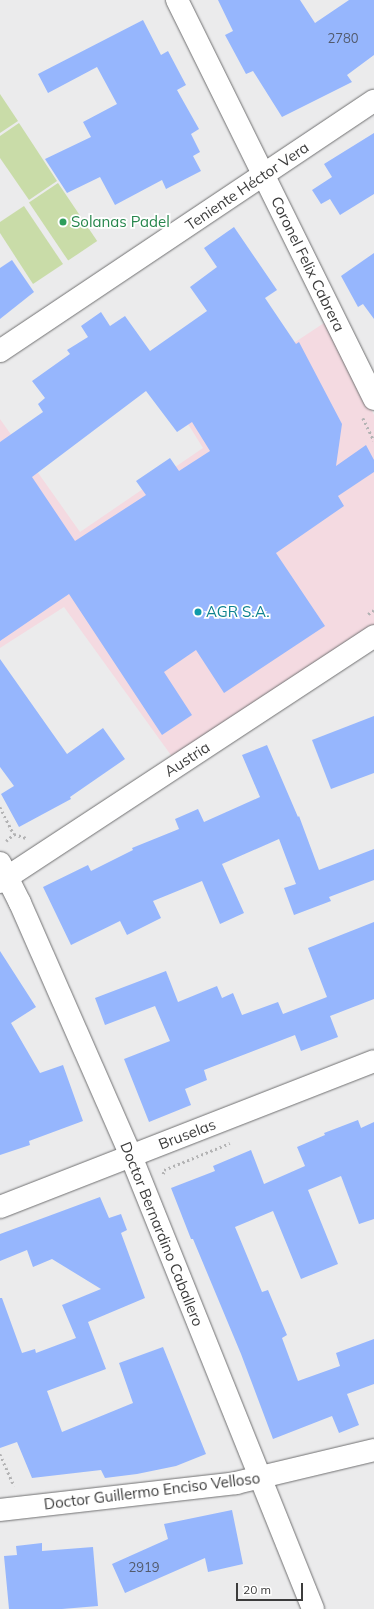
<!DOCTYPE html>
<meta charset="utf-8">
<style>
body{margin:0}
#map{position:relative;width:374px;height:1609px;overflow:hidden;background:#ebebec;font-family:Mulish,sans-serif}
div>[style]{position:absolute}
.commercial>*{inset:0;background:#f4dae1}
.green>*{inset:0;background:#c9dca8;transform-origin:0 0}
.building>*{inset:0;background:#96b6fd}
.path>*{height:2.5px;margin-top:-1.25px;transform-origin:0;background:repeating-linear-gradient(90deg,#b3b3b4 0 2px,transparent 0 5px)}
.roads{filter:drop-shadow(0 0 1px #707071) drop-shadow(0 0 1px #707071)}
.minor>*{height:22px;margin:-11px;padding:0 11px;transform-origin:11px;border-radius:11px;background:#fff}
.tertiary>*{height:22px;margin:-11px;padding:0 11px;transform-origin:11px;border-radius:11px;background:#fff}
.dots>*{width:11px;height:11px;translate:-50% -50%;box-sizing:border-box;border:2px solid #fff;border-radius:50%}
span{translate:-50% -50%;white-space:nowrap;text-align:center;line-height:1.15;-webkit-text-stroke:3.5px #fff;paint-order:stroke}
.number-label{font-size:13px;color:#525a6c}
.number-label span{-webkit-text-stroke-width:0}
.street-label{font-size:15px;color:#3c3c3c}
.leisure-label{font-size:15px;color:#27864d}
.left{translate:0 -50%;text-align:left}
.culture-label{font-size:15px;color:#0d838f}
.scale{position:absolute;left:236px;top:1583px;width:67px;height:18px;box-sizing:border-box;border:2px solid #3c3c3c;border-top:0;padding-left:5px;font-size:12px;line-height:14px;white-space:nowrap;color:#3c3c3c;-webkit-text-stroke:3px #fff;paint-order:stroke}
</style>
<div id="map">
<div class="commercial">
<i style="clip-path:polygon(327px 321px,374px 415px,374px 626px,173px 758px,64px 607px,0 648px,0 419px,80px 532px,203px 448px,183px 416px)"></i>
</div>
<div class="green">
<i style="clip-path:polygon(0 94px,18px 121px,0 133px)"></i>
<i style="clip-path:polygon(19px 123px,57px 181px,29px 200px,0 158px,0 136px)"></i>
<i style="left:58px;top:183px;width:70px;height:35px;rotate:56deg"></i>
<i style="clip-path:polygon(24px 206px,63px 264px,33px 284px,0 233px,0 222px)"></i>
</div>
<div class="building">
<i style="clip-path:polygon(218px 0,300px 0,315px 23px,349px 0,374px 0,374px 55px,347px 75px,352px 82px,282px 117px,253px 71px,246px 74px,225px 35px,233px 31px)"></i>
<i style="clip-path:polygon(143px 20px,161px 55px,168px 51px,186px 85px,177px 90px,199px 129px,191px 134px,200px 152px,193px 156px,201px 171px,166px 189px,162px 180px,115px 205px,100px 177px,67px 193px,45px 159px,91px 137px,83px 122px,117px 104px,97px 67px,48px 93px,38px 74px)"></i>
<i style="clip-path:polygon(374px 133px,374px 194px,340px 215px,330px 199px,321px 204px,312px 190px,332px 177px,324px 164px)"></i>
<i style="clip-path:polygon(evenodd,234px 227px,277px 290px,265px 298px,296px 344px,299px 342px,342px 424px,336px 466px,366px 445px,374px 460px,374px 472px,338px 496px,344px 506px,276px 553px,325px 626px,224px 693px,196px 650px,164px 672px,192px 715px,162px 735px,69px 594px,0 641px,0 442px,43px 412px,38px 404px,45px 398px,32px 381px,70px 354px,67px 350px,88px 337px,81px 326px,101px 312px,110px 326px,125px 316px,150px 351px,207px 311px,190px 287px,217px 267px,204px 248px,234px 227px,146px 391px,177px 432px,192px 422px,210px 451px,179px 471px,170px 458px,136px 481px,146px 495px,75px 541px,32px 477px,146px 391px)"></i>
<i style="clip-path:polygon(374px 253px,374px 319px,363px 304px,358px 307px,341px 276px)"></i>
<i style="clip-path:polygon(12px 260px,34px 292px,0 319px,0 268px)"></i>
<i style="clip-path:polygon(0 659px,67px 754px,103px 728px,125px 759px,70px 797px,71px 799px,19px 827px,1px 794px,14px 786px,0 767px)"></i>
<i style="clip-path:polygon(374px 716px,374px 773px,331px 789px,312px 740px)"></i>
<i style="clip-path:polygon(267px 745px,298px 817px,299px 816px,319px 870px,374px 849px,374px 880px,329px 897px,331px 901px,294px 915px,284px 888px,296px 884px,279px 839px,222px 864px,244px 913px,220px 924px,202px 881px,153px 901px,161px 918px,127px 935px,120px 921px,71px 945px,43px 887px,88px 865px,91px 871px,133px 850px,132px 848px,179px 829px,175px 819px,198px 809px,204px 822px,260px 797px,242px 755px)"></i>
<i style="clip-path:polygon(374px 922px,374px 999px,330px 1016px,338px 1037px,301px 1051px,295px 1035px,204px 1070px,207px 1080px,185px 1089px,191px 1105px,149px 1122px,124px 1059px,170px 1041px,155px 1006px,105px 1025px,95px 998px,166px 971px,178px 1002px,217px 986px,222px 998px,233px 993px,242px 1015px,278px 1002px,283px 1014px,327px 997px,308px 948px)"></i>
<i style="clip-path:polygon(0 951px,36px 1007px,11px 1023px,40px 1073px,63px 1065px,83px 1121px,29px 1141px,30px 1145px,0 1155px)"></i>
<i style="clip-path:polygon(358px 1120px,361px 1128px,374px 1122px,374px 1219px,359px 1224px,341px 1176px,308px 1190px,338px 1264px,301px 1279px,273px 1211px,235px 1227px,262px 1292px,268px 1290px,287px 1335px,282px 1338px,298px 1381px,340px 1366px,336px 1353px,374px 1339px,374px 1384px,347px 1394px,359px 1425px,339px 1433px,332px 1416px,273px 1439px,241px 1354px,193px 1239px,191px 1239px,171px 1188px,215px 1171px,213px 1166px,251px 1150px,264px 1184px,305px 1166px,297px 1147px,325px 1135px,324px 1133px)"></i>
<i style="clip-path:polygon(100px 1197px,109px 1218px,121px 1214px,127px 1230px,121px 1233px,145px 1298px,88px 1322px,106px 1369px,47px 1391px,62px 1432px,133px 1403px,119px 1363px,163px 1347px,206px 1454px,176px 1466px,137px 1474px,105px 1478px,101px 1470px,32px 1478px,17px 1442px,0 1448px,0 1298px,2px 1298px,22px 1353px,35px 1349px,36px 1353px,76px 1338px,62px 1305px,101px 1289px,52px 1259px,33px 1267px,27px 1250px,0 1261px,0 1234px)"></i>
<i style="clip-path:polygon(232px 1510px,243px 1564px,208px 1572px,205px 1558px,125px 1593px,112px 1564px,168px 1539px,164px 1524px)"></i>
<i style="clip-path:polygon(42px 1543px,42px 1551px,93px 1547px,98px 1606px,62px 1609px,9px 1609px,4px 1556px,17px 1555px,16px 1546px)"></i>
</div>
<div class="path">
<i style="left:363px;top:418px;width:25px;rotate:64deg"></i>
<i style="left:368px;top:614px;width:7px;rotate:-34deg"></i>
<i style="left:0;top:807px;width:30px;rotate:63deg"></i>
<i style="left:14px;top:834px;width:13px;rotate:18deg"></i>
<i style="left:6px;top:841px;width:11px;rotate:-41deg"></i>
<i style="left:163px;top:1174px;width:4px;rotate:-76deg"></i>
<i style="left:164px;top:1170px;width:71px;rotate:-22.2deg"></i>
<i style="left:0;top:1454px;width:35px;rotate:66deg"></i>
</div>
<div class="roads">
<div class="minor">
<i style="left:177px;top:0;width:445px;rotate:63.7deg"></i>
<i style="left:0;top:351px;width:450px;rotate:-33.8deg"></i>
<i style="left:0;top:882px;width:448px;rotate:-33.3deg"></i>
<i style="left:0;top:1207px;width:401px;rotate:-21.3deg"></i>
<i style="left:0;top:1510px;width:238px;rotate:-6.5deg"></i>
<i style="left:236px;top:1483px;width:142px;rotate:-13.4deg"></i>
</div>
<div class="tertiary">
<i style="left:0;top:863px;width:45px;rotate:63.4deg"></i>
<i style="left:20px;top:903px;width:276px;rotate:66.3deg"></i>
<i style="left:131px;top:1156px;width:488px;rotate:68.1deg"></i>
</div>
</div>
<div class="dots">
<i style="left:63px;top:222px;background:#2e9e5b"></i>
<i style="left:198px;top:612px;background:#0f9aa8"></i>
</div>
<div class="number-label">
<span style="left:343px;top:38px">2780</span>
<span style="left:144px;top:1567px">2919</span>
</div>
<div class="street-label">
<span style="left:247px;top:186px;rotate:-34deg">Teniente Héctor Vera</span>
<span style="left:308px;top:264px;rotate:64deg">Coronel Felix Cabrera</span>
<span style="left:187px;top:759px;rotate:-33deg">Austria</span>
<span style="left:187px;top:1134px;rotate:-21deg">Bruselas</span>
<span style="left:162px;top:1234px;rotate:68deg">Doctor Bernardino Caballero</span>
<span style="left:152px;top:1491px;rotate:-7deg">Doctor Guillermo Enciso Velloso</span>
</div>
<div class="leisure-label">
<span class="left" style="left:71px;top:222px">Solanas Padel</span>
</div>
<div class="culture-label">
<span class="left" style="left:206px;top:612px">AGR S.A.</span>
</div>
<div class="scale">20 m</div>
</div>
